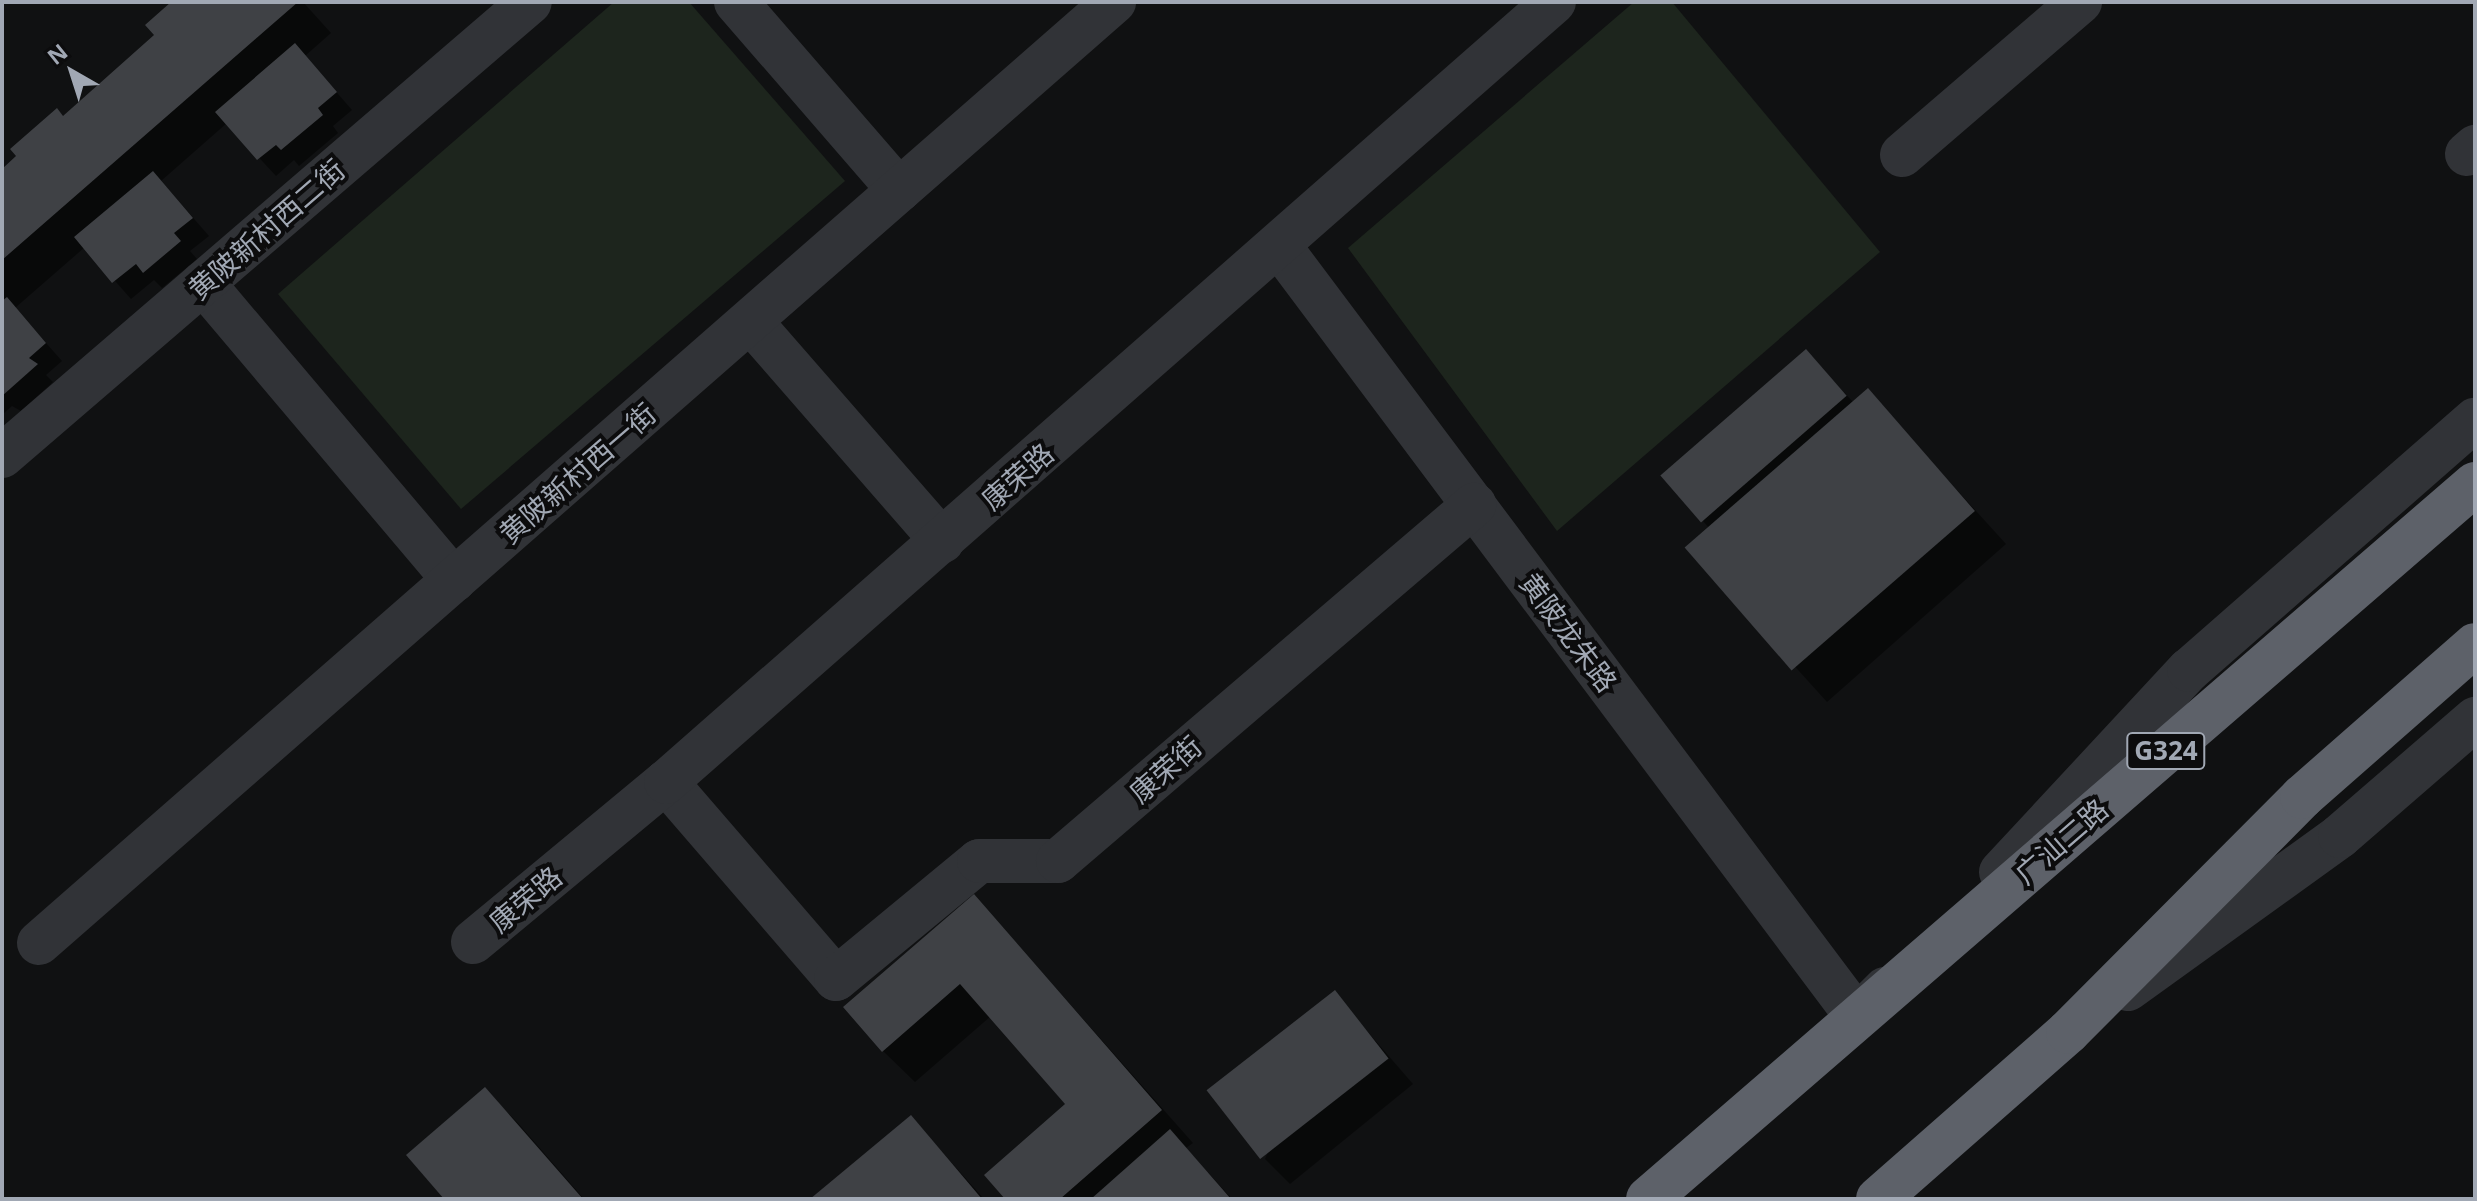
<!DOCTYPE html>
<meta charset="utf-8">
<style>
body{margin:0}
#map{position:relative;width:2477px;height:1201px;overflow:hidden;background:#101112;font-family:"Open Sans","Noto Sans SC",sans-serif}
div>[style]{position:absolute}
.green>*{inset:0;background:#1d251d}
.shadow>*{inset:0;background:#0007}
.building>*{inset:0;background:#3f4145;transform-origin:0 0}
.minor>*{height:44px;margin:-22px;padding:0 22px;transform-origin:22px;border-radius:22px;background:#313337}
.highway>*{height:44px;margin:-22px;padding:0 22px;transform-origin:22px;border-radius:22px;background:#5d6169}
span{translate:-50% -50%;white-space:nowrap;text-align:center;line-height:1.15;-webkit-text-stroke:8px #0c0c0d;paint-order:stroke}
.shield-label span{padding:2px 6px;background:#0c0c0d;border:2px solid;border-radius:6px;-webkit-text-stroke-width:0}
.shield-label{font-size:26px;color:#a1a8b4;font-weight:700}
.street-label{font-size:28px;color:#a1a8b4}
.frame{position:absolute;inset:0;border:4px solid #a1a8b4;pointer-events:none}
.north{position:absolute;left:32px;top:32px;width:80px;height:80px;-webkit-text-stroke:6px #0c0c0d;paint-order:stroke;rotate:321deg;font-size:22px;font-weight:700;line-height:32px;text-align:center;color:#a1a8b4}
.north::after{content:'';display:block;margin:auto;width:28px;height:36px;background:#a1a8b4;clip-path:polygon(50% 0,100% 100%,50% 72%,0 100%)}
</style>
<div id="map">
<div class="green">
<i style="clip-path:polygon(614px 2px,689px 2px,845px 181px,461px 509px,278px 294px)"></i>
<i style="clip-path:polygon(1634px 2px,1672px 2px,1880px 252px,1557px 531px,1348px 248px)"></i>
</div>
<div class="shadow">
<i style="clip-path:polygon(174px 2px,303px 2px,331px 33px,305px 56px,352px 110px,333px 126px,338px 133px,299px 166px,294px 160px,276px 176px,227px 123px,161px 181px,209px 236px,190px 251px,197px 259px,162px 288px,154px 280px,131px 299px,85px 247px,15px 308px,62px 361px,46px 375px,53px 382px,21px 411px,12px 406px,2px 415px,2px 171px,157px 35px)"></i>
<i style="clip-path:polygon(1806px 352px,1854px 403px,1867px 391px,2006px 544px,1827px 702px,1688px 548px,1710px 529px,1703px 521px)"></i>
<i style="clip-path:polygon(974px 896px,1193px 1143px,1186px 1148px,1232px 1199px,1007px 1199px,1068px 1104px,991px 1016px,915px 1082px,883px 1051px)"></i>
<i style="clip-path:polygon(1334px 993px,1413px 1084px,1290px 1184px,1265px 1159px)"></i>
<i style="clip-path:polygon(485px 1090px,517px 1122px,584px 1199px,447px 1199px)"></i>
<i style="clip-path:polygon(911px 1117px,984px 1199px,813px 1199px)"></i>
</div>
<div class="building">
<i style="clip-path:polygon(171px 2px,298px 2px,2px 260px,2px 169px,16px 156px,10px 149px,57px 108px,63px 116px,154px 35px,145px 25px)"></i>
<i style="clip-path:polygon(295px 43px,337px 92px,318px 108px,323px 115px,281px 150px,276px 145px,257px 160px,215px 112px)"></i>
<i style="clip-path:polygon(153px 171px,193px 218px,174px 233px,181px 241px,143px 273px,136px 264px,112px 283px,74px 237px)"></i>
<i style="clip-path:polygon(7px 297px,46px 343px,29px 358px,38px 364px,2px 396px,2px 301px)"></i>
<i style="left:1806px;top:349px;width:62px;height:193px;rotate:49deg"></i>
<i style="left:1868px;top:388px;width:163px;height:243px;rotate:49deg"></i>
<i style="clip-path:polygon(974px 894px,1162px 1110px,1060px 1199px,1005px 1199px,984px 1175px,1065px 1104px,960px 984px,882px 1052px,843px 1007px)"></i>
<i style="left:1335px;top:990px;width:87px;height:163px;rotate:52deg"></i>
<i style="clip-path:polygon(485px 1087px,583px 1199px,444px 1199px,406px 1155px)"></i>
<i style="clip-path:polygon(911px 1115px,982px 1199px,810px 1199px)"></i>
<i style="clip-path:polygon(1170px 1129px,1231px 1199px,1091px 1199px)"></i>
</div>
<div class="minor">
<i style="left:736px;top:2px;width:249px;rotate:49.1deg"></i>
<i style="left:2467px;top:154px;width:11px;rotate:-41deg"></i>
<i style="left:1902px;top:155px;width:235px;rotate:-40.7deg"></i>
<i style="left:1280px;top:247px;width:962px;rotate:53.15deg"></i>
<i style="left:1857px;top:1017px;width:40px;rotate:-45deg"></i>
<i style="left:203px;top:283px;width:389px;rotate:49.8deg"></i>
<i style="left:751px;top:322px;width:291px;rotate:48.9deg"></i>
<i style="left:2px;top:456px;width:696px;rotate:-40.69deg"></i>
<i style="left:666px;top:782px;width:260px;rotate:49.2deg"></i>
<i style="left:836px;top:979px;width:185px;rotate:-39.5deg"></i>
<i style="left:979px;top:861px;width:79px"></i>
<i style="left:1058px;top:861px;width:548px;rotate:-40.56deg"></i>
<i style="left:2001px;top:872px;width:276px;rotate:-47.1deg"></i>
<i style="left:2189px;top:670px;width:380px;rotate:-41.2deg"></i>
<i style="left:473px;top:942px;width:251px;rotate:-39.7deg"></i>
<i style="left:666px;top:782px;width:1182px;rotate:-41.3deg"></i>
<i style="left:39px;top:943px;width:1429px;rotate:-41.2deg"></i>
<i style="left:2128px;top:989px;width:261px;rotate:-35.8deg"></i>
<i style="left:2340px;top:836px;width:179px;rotate:-40.9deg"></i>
</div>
<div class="highway">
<i style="left:1648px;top:1199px;width:1093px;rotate:-40.85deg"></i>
<i style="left:1878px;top:1199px;width:253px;rotate:-41.3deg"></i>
<i style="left:2068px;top:1032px;width:332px;rotate:-45.1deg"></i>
<i style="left:2302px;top:797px;width:230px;rotate:-41.3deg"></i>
</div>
<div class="shield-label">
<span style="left:2166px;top:751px">G324</span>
</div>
<div class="street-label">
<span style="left:266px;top:229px;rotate:-41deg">黄陂新村西二街</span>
<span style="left:577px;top:473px;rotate:-41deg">黄陂新村西一街</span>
<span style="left:1017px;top:476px;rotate:-41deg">康荣路</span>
<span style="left:1569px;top:632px;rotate:53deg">黄陂龙朱路</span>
<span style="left:1165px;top:769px;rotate:-41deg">康荣街</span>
<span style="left:2061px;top:841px;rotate:-41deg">广汕二路</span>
<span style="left:525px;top:899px;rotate:-40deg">康荣路</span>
</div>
<div class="frame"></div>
<div class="north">N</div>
</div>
